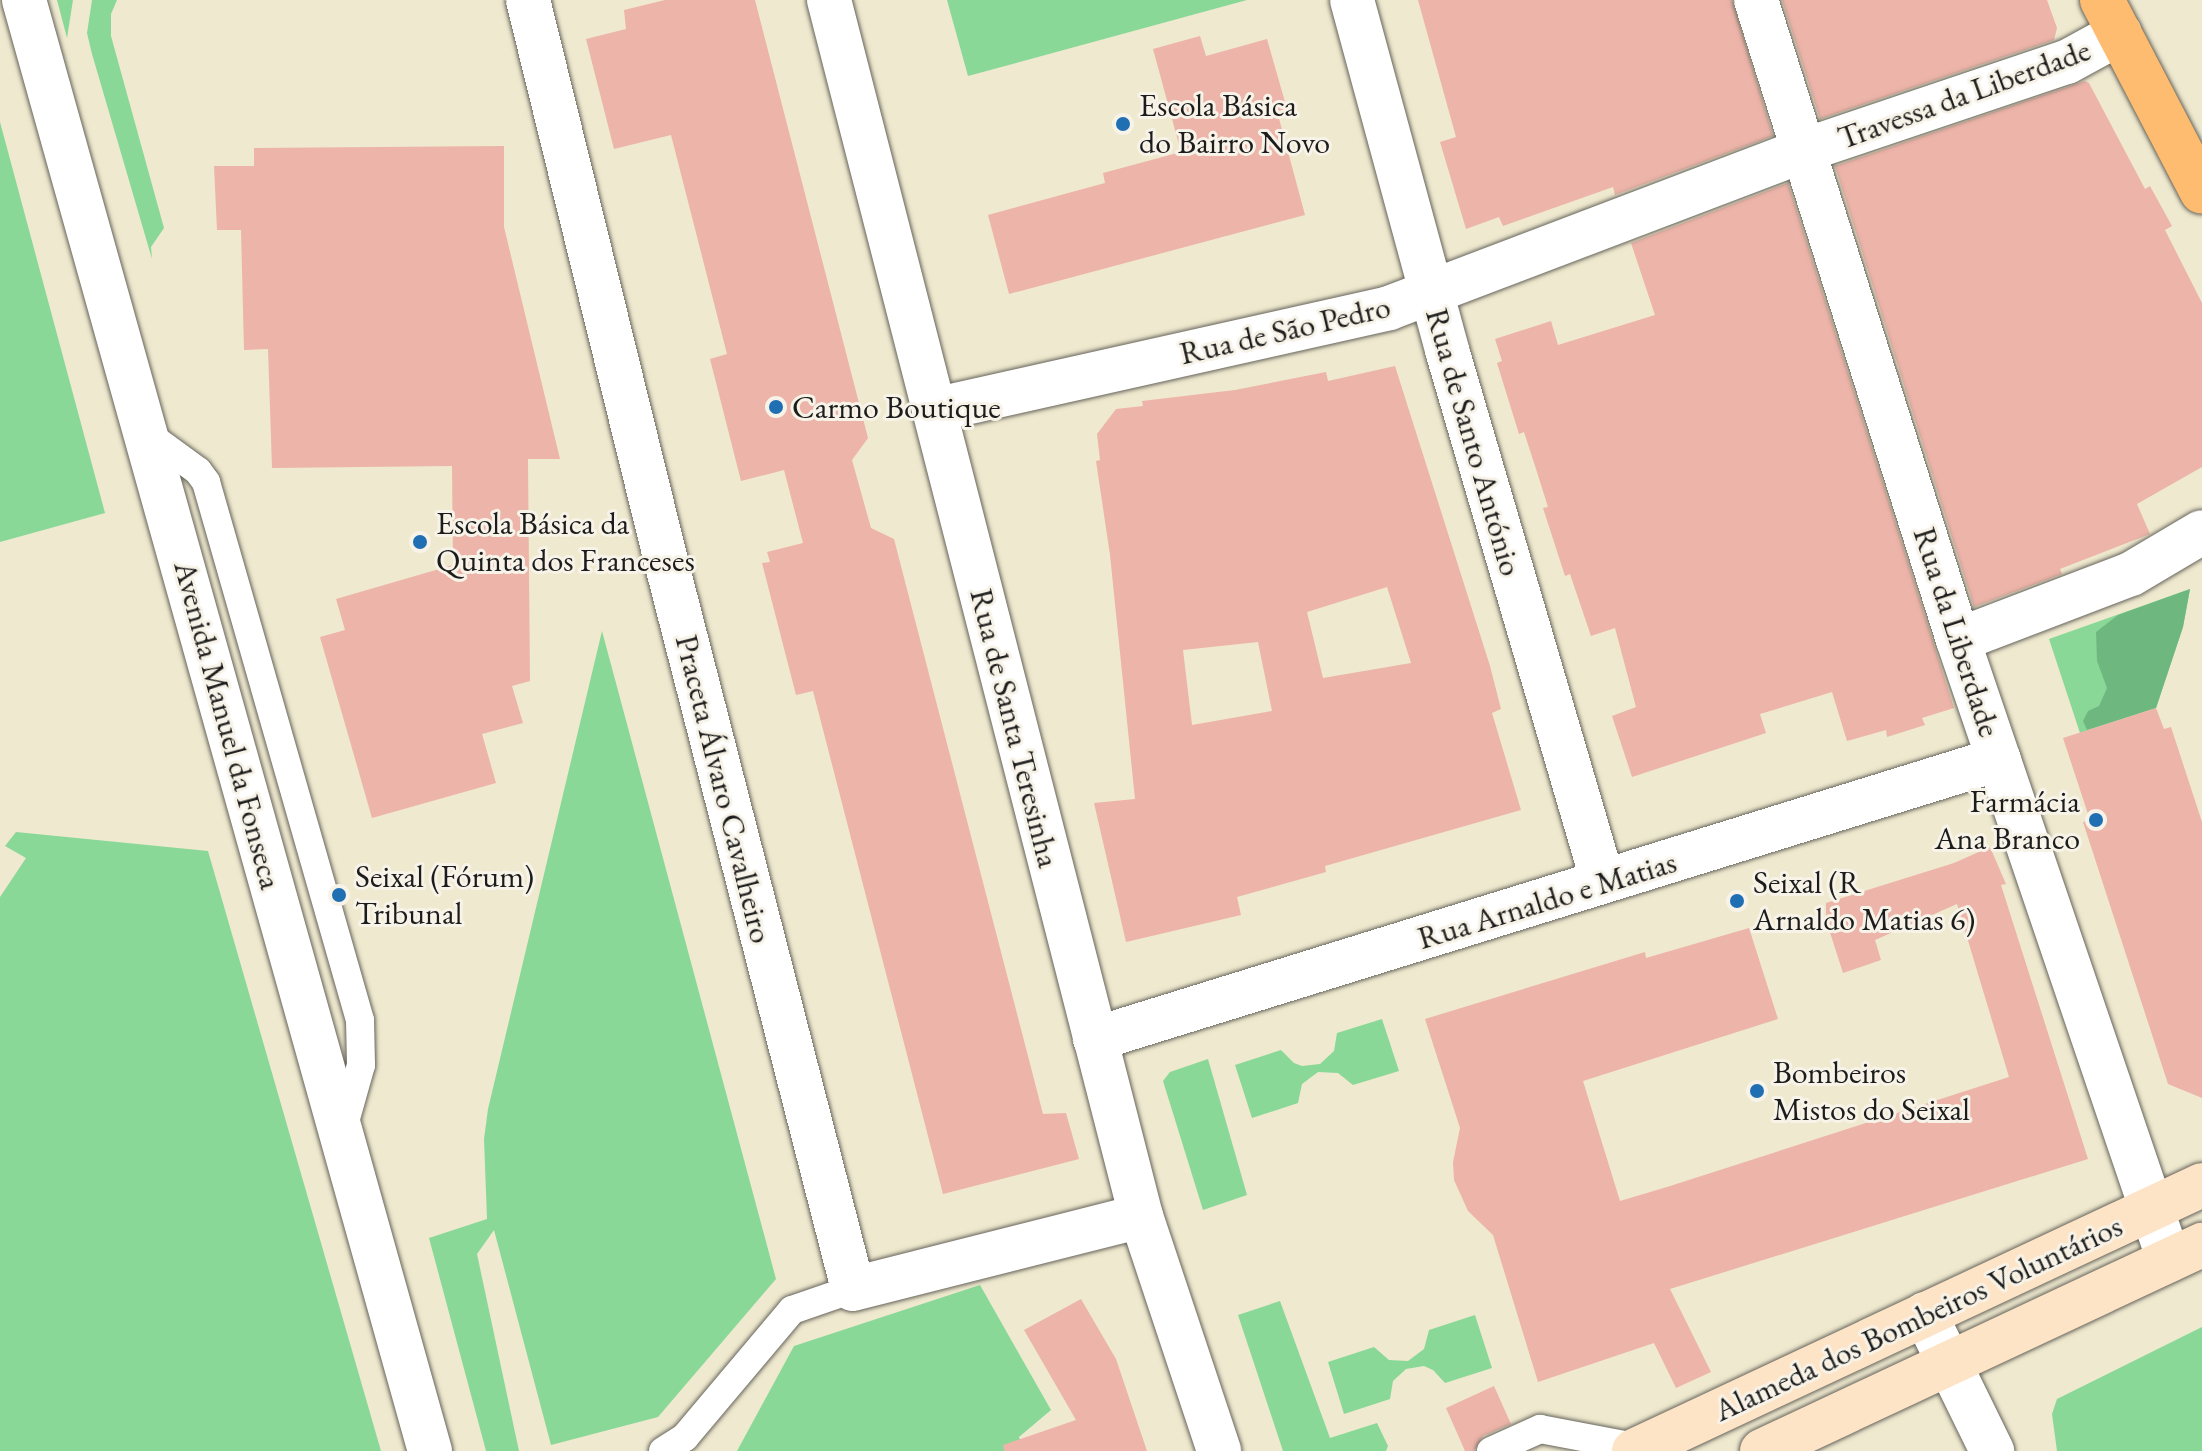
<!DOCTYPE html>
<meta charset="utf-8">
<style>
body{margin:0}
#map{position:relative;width:2202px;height:1451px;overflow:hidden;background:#efe9cf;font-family:"EB Garamond",serif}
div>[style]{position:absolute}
.green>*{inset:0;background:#89d897}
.forest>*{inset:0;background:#6eb880}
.building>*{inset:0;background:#edb4a9}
.roads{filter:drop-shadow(0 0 2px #66645b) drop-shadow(0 0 2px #66645b)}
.service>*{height:28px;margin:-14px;padding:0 14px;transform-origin:14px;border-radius:14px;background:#fff}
.minor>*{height:44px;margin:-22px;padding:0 22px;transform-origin:22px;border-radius:22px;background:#fff}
.tertiary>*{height:44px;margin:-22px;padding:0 22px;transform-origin:22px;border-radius:22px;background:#fff}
.secondary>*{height:44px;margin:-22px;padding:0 22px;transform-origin:22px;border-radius:22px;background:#fee4c6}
.primary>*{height:44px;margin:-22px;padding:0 22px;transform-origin:22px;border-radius:22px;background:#fdbc70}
.dots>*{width:22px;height:22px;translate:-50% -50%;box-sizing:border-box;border:4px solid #f7f3e8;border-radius:50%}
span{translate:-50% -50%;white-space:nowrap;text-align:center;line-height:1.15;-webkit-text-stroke:6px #f7f3e8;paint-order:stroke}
.street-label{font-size:32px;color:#1c1c1c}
.poi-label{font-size:32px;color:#1c1c1c}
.left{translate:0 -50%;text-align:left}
.right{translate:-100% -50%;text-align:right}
</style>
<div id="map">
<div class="green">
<i style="clip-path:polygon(57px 0,73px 0,67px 38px)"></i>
<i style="clip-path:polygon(92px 0,117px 0,111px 14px,111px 36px,164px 228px,151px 247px,152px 259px,92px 54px,87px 33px)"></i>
<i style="clip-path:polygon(947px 0,1247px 0,968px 76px)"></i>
<i style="clip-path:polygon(0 122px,105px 513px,0 542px)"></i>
<i style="clip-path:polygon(2190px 589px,2183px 627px,2156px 708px,2080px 733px,2049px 639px)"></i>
<i style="clip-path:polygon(602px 631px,776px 1279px,658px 1417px,551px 1445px,494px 1230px,477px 1254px,519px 1451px,486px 1451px,429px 1238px,487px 1219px,484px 1139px,488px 1109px)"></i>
<i style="clip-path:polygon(16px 832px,208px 851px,381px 1451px,0 1451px,0 897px,26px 858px,5px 846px)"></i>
<i style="clip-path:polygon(1382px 1019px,1399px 1071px,1353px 1085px,1338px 1073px,1318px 1072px,1302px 1084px,1298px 1103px,1252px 1118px,1235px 1065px,1281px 1050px,1294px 1063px,1302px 1066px,1320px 1064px,1334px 1051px,1337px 1033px)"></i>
<i style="clip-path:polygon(1208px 1059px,1247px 1195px,1203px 1210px,1163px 1081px,1170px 1072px)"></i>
<i style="clip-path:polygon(980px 1285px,1051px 1410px,1019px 1437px,1024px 1451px,737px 1451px,794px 1346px)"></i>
<i style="clip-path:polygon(1280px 1301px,1330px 1438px,1377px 1423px,1388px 1446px,1386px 1451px,1283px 1451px,1238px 1315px)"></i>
<i style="clip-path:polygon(1475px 1315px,1492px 1368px,1445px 1383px,1433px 1370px,1424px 1366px,1406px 1369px,1393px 1381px,1390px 1399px,1344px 1414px,1328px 1362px,1374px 1347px,1389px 1360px,1408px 1361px,1424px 1349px,1429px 1330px)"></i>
<i style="clip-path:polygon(2202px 1327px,2202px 1451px,2057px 1451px,2052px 1414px,2057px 1399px)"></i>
</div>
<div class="forest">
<i style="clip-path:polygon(2190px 589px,2183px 627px,2156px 708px,2087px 730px,2083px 721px,2088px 711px,2099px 706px,2107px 688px,2097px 661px,2096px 632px,2118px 615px)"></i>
</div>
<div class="building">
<i style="clip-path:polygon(665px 0,755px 0,868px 438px,852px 460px,871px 528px,894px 539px,1043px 1114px,1066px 1113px,1079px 1159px,943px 1194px,813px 691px,796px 695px,762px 563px,770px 562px,767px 552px,803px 543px,784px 470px,741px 481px,710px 359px,727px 354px,671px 135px,614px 149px,586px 39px,626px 29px,624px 10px)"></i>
<i style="clip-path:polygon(1418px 0,1732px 0,1773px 136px,1615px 195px,1613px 187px,1503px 226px,1499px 217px,1466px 229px,1440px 142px,1456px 137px)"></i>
<i style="clip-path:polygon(1782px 0,2047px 0,2057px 28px,2054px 40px,1820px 119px)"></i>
<i style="clip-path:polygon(1200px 36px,1206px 56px,1267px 39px,1287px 109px,1277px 111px,1305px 215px,1009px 294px,988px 215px,1105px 183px,1103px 173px,1181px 152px,1153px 49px)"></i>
<i style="clip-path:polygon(2085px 81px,2089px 83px,2145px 189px,2150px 186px,2172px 226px,2165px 230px,2202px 303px,2202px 467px,2137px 504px,2150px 534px,2060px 569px,2062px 574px,1974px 607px,1835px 166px)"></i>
<i style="clip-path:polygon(504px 146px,504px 227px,560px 459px,528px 459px,530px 681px,512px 686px,523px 723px,482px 734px,496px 783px,372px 818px,320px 637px,345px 630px,336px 599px,453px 565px,452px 466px,272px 468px,268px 349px,244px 350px,241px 230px,217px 230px,214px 166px,254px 166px,254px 148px)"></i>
<i style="clip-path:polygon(1788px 183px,1954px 708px,1922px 718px,1925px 725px,1887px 737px,1886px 730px,1847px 741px,1832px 692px,1760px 714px,1766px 733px,1632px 777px,1612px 716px,1636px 707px,1615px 628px,1591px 636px,1570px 574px,1565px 576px,1543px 508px,1548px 507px,1536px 469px,1524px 432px,1519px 434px,1497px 363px,1502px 361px,1495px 339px,1551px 321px,1558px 345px,1655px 315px,1631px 243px)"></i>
<i style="clip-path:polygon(evenodd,1395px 366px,1490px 666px,1501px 709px,1492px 713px,1521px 810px,1325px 866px,1326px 872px,1237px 897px,1241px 915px,1126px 942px,1094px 803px,1135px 799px,1110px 555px,1096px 461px,1100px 460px,1097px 434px,1116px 409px,1143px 406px,1142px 401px,1235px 390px,1326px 372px,1328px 381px,1395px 366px,1387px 587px,1411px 663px,1323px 678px,1307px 612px,1387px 587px,1395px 366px,1258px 642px,1272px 711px,1192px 725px,1183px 650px,1258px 642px)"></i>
<i style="clip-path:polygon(2156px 708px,2164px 729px,2171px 727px,2202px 822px,2202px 1098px,2168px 1084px,2083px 822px,2090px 820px,2063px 738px)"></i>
<i style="clip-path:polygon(1990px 847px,2006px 884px,2001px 885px,2088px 1159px,1670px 1289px,1711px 1372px,1676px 1388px,1654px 1343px,1538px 1382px,1493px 1235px,1468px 1211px,1454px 1180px,1453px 1162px,1460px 1128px,1425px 1019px,1645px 952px,1646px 958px,1749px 928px,1778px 1019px,1583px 1081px,1620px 1201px,1667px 1187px,2009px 1077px,1957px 904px,1875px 940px,1881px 960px,1843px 973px,1826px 920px,1826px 903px,1954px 863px)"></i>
<i style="clip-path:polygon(1081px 1299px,1116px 1359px,1147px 1451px,1004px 1451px,1003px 1445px,1076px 1420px,1024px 1330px)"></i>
<i style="clip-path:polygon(1494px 1386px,1511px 1424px,1483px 1436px,1474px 1451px,1465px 1451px,1446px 1408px)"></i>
</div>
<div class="roads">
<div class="service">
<i style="left:146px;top:433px;width:64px;rotate:36.2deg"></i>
<i style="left:198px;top:471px;width:14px;rotate:54deg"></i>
<i style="left:206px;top:482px;width:560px;rotate:74.03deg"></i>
<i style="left:360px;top:1020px;width:45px;rotate:88.7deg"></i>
<i style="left:361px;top:1065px;width:66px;rotate:105.7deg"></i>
<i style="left:663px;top:1451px;width:26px;rotate:-32deg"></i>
<i style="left:685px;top:1437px;width:166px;rotate:-49.9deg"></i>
<i style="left:792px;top:1310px;width:65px;rotate:-19deg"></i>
<i style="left:1491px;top:1451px;width:54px;rotate:-24.2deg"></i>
<i style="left:1540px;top:1429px;width:102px;rotate:10.8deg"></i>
</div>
<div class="minor">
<i style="left:528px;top:0;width:586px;rotate:76.18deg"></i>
<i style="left:668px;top:569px;width:743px;rotate:75.59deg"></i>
<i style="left:853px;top:1289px;width:297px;rotate:-14.2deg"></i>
<i style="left:829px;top:0;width:1255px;rotate:75.61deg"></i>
<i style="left:1141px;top:1216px;width:248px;rotate:71.6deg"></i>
<i style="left:1352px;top:0;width:363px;rotate:74.8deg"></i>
<i style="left:1447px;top:350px;width:554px;rotate:73.66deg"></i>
<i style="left:1756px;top:0;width:671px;rotate:72.48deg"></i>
<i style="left:1958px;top:640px;width:655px;rotate:71.21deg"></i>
<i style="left:934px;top:410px;width:466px;rotate:-12.6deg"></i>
<i style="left:1389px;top:308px;width:445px;rotate:-20.8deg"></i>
<i style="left:1805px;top:150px;width:276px;rotate:-18.6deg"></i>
<i style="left:2067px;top:62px;width:60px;rotate:-28.7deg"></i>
<i style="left:1958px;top:640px;width:185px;rotate:-20.9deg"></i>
<i style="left:2131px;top:574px;width:82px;rotate:-30.6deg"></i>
<i style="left:1095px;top:1039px;width:946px;rotate:-17.21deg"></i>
<i style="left:1925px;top:1314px;width:153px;rotate:63.9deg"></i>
</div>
<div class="tertiary">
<i style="left:24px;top:0;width:1507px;rotate:74.37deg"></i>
</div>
<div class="secondary">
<i style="left:1634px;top:1451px;width:627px;rotate:-25.09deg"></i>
<i style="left:1762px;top:1451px;width:486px;rotate:-25.1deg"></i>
</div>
<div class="primary">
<i style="left:2102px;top:0;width:216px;rotate:62.5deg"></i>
</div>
</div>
<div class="dots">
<i style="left:1123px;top:124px;background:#1f6fb2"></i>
<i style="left:776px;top:407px;background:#1f6fb2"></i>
<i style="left:420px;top:542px;background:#1f6fb2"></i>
<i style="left:2096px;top:820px;background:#1f6fb2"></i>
<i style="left:339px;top:895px;background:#1f6fb2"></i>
<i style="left:1737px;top:901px;background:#1f6fb2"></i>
<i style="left:1757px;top:1091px;background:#1f6fb2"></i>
</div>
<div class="street-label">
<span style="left:1964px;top:94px;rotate:-20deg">Travessa da Liberdade</span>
<span style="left:1285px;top:330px;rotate:-13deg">Rua de São Pedro</span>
<span style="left:1474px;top:442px;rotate:74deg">Rua de Santo António</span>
<span style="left:1957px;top:632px;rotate:72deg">Rua da Liberdade</span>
<span style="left:228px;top:725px;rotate:75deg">Avenida Manuel da Fonseca</span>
<span style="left:1015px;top:728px;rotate:76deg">Rua de Santa Teresinha</span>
<span style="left:724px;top:789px;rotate:76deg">Praceta Álvaro Cavalheiro</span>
<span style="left:1547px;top:900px;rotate:-17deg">Rua Arnaldo e Matias</span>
<span style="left:1918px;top:1318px;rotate:-25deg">Alameda dos Bombeiros Voluntários</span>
</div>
<div class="poi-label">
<span class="left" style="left:1139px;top:124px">Escola Básica<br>do Bairro Novo</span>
<span class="left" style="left:792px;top:407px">Carmo Boutique</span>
<span class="left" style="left:436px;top:542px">Escola Básica da<br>Quinta dos Franceses</span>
<span class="right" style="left:2080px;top:820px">Farmácia<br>Ana Branco</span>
<span class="left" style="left:355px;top:895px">Seixal (Fórum)<br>Tribunal</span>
<span class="left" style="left:1753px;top:901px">Seixal (R<br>Arnaldo Matias 6)</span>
<span class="left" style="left:1773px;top:1091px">Bombeiros<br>Mistos do Seixal</span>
</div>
</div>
